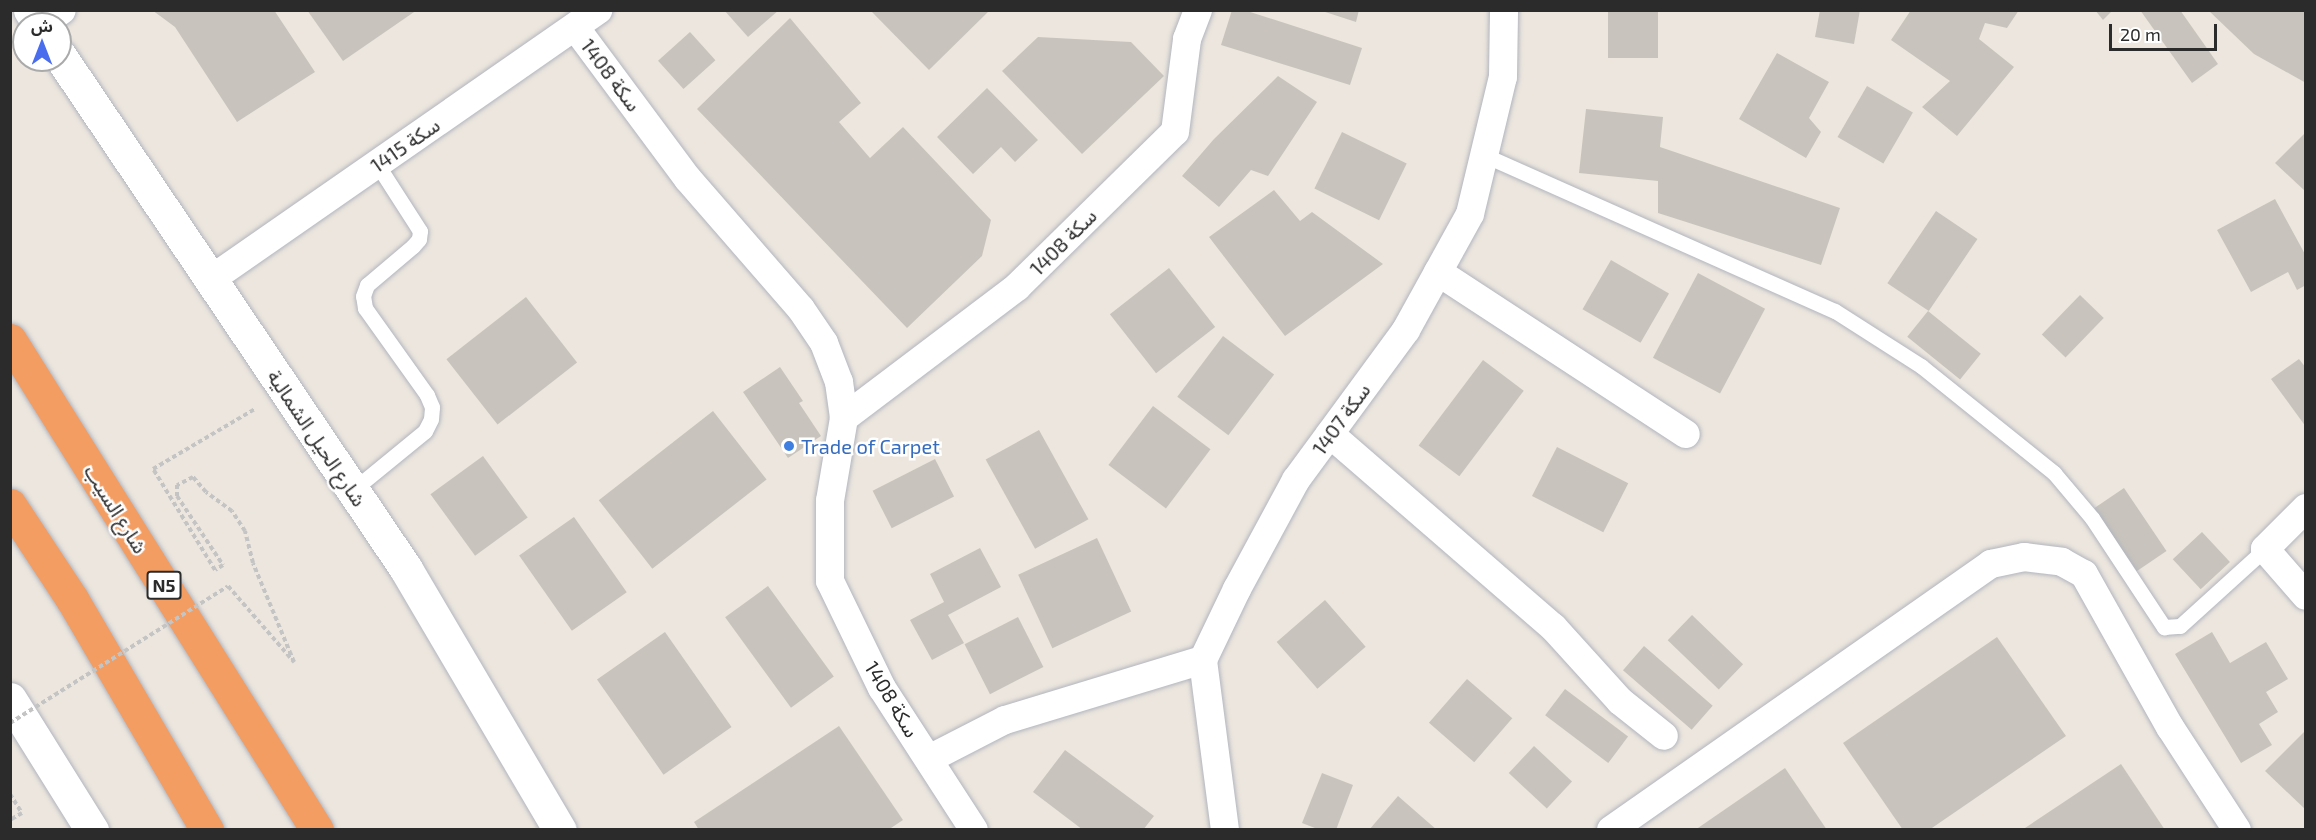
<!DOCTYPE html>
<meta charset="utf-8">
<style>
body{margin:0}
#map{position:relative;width:2316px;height:840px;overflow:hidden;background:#ece6de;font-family:"Exo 2","Noto Sans Arabic",sans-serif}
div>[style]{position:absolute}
.building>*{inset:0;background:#c8c4bd;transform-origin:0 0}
.path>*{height:4px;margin-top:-2px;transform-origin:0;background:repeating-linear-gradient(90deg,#c4c4c4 0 4.5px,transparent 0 7.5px)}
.roads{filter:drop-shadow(0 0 2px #b2b5be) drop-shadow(0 0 2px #b2b5be)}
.lane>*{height:15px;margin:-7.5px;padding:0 7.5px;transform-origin:7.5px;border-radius:7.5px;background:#fff}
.street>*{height:28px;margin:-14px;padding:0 14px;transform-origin:14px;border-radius:14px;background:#fff}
.secondary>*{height:33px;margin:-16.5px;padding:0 16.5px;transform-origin:16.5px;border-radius:16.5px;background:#fff}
.highway>*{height:33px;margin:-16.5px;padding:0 16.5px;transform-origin:16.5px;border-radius:16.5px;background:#f39d62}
.path-bridge>*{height:4px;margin-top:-2px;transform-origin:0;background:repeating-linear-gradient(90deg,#c4c4c4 0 4.5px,transparent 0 7.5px)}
.dots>*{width:16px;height:16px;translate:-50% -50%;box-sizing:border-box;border:3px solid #fff;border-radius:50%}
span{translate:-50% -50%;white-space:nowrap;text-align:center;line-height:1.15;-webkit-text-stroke:5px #fff;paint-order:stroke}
.shield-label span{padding:2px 4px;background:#fff;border:2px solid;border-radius:4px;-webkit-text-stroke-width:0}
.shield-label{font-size:18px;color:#2b2b2b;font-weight:700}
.street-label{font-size:20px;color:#2b2b2b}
.shop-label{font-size:20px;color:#366cbe}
.left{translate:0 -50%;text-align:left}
.frame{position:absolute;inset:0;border:12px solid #2b2b2b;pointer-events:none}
.north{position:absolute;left:12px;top:12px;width:60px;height:60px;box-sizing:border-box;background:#fff;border:2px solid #aaa;border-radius:50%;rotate:0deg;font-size:16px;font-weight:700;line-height:24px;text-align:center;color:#2b2b2b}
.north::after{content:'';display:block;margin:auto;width:21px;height:27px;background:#4a6dee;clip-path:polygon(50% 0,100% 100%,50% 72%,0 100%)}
.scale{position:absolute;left:2109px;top:24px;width:108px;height:27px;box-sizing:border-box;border:3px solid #2b2b2b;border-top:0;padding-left:8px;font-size:18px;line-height:21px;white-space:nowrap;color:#2b2b2b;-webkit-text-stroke:4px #fff;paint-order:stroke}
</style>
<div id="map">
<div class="building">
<i style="clip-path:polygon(152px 10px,274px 10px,315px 72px,237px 122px,175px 27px)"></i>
<i style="clip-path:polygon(307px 10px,417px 10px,343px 61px)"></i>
<i style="clip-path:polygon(724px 10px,779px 10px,748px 37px)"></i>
<i style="clip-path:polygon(870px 10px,990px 10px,929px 70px)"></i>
<i style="clip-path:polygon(1232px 10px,1244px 10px,1362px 48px,1350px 85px,1221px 45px)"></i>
<i style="clip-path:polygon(1319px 10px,1359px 10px,1356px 22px)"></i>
<i style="left:1608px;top:10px;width:50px;height:48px"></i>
<i style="clip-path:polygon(1820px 10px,1860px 10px,1854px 44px,1815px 37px)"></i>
<i style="clip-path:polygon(1911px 10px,2019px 10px,2007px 28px,1985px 23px,1979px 39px,2014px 67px,1957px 136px,1922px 107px,1950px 81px,1891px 40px)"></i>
<i style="clip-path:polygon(2095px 10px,2113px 10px,2103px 20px)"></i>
<i style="clip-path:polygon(2140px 10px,2180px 10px,2218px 64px,2192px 83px)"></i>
<i style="clip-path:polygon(2208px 10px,2306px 10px,2306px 83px,2254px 54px)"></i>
<i style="clip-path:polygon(790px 18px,861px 103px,839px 122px,870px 158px,903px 127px,991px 220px,982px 256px,907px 328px,697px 109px)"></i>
<i style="left:690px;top:32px;width:38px;height:43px;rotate:48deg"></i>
<i style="clip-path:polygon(1038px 37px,1131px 42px,1164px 76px,1082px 154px,1002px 71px)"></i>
<i style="clip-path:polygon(1777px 53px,1829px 82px,1809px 118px,1821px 132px,1806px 158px,1739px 119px)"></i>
<i style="clip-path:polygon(1278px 76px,1317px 102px,1268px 176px,1251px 170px,1219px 207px,1182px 176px,1214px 139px)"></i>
<i style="left:1867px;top:86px;width:53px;height:59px;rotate:30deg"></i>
<i style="clip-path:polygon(987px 88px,1038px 140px,1015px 162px,1001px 147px,973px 174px,937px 137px)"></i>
<i style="clip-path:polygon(1586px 109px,1663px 117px,1660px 147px,1840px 208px,1821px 265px,1658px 213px,1658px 181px,1579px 173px)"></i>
<i style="left:1342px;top:132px;width:72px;height:63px;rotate:26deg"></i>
<i style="clip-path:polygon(2306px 132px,2306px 192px,2275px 163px)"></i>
<i style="clip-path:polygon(1274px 190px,1300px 221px,1312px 212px,1383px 264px,1285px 336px,1209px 237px)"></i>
<i style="clip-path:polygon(2275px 199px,2306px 256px,2306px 285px,2297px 290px,2288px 272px,2251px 292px,2217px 230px)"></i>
<i style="left:1936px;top:211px;width:50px;height:87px;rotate:34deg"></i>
<i style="left:1611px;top:260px;width:67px;height:57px;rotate:30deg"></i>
<i style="left:1169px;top:268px;width:75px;height:75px;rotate:52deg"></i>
<i style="left:1698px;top:273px;width:76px;height:96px;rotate:28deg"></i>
<i style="left:2080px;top:295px;width:33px;height:55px;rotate:44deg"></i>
<i style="left:526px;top:297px;width:83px;height:101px;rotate:52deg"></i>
<i style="left:1928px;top:311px;width:68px;height:33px;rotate:39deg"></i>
<i style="left:1223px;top:336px;width:64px;height:76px;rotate:37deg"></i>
<i style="clip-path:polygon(2299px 359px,2306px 368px,2306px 427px,2271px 379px)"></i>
<i style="left:1483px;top:360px;width:51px;height:107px;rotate:37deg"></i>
<i style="clip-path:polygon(780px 367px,803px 401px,799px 403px,821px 436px,788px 458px,743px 392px)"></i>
<i style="left:1153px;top:406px;width:72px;height:74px;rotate:37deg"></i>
<i style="left:713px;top:411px;width:87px;height:145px;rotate:52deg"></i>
<i style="left:1039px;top:430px;width:102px;height:61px;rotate:61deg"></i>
<i style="left:1557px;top:447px;width:80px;height:55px;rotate:27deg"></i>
<i style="left:483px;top:456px;width:76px;height:65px;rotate:54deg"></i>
<i style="left:935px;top:459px;width:42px;height:70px;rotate:63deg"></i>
<i style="left:2124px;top:488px;width:76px;height:36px;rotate:56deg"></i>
<i style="left:574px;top:517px;width:92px;height:67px;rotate:55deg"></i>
<i style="left:2202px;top:532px;width:41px;height:40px;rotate:47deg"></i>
<i style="left:1097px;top:538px;width:81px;height:87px;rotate:65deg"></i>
<i style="clip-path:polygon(980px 548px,1001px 587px,948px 615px,964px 643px,932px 660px,910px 620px,944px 602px,930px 574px)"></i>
<i style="left:768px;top:586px;width:112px;height:53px;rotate:54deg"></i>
<i style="left:1325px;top:600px;width:62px;height:64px;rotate:49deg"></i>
<i style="left:1692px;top:615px;width:71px;height:35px;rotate:44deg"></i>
<i style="left:1018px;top:617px;width:56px;height:60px;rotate:63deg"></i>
<i style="left:665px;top:632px;width:116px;height:83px;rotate:55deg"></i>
<i style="clip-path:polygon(2212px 632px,2230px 663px,2266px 642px,2288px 679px,2266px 692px,2278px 712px,2259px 724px,2272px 745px,2241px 763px,2175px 654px)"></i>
<i style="clip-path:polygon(1997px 637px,2066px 736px,1929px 830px,1903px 830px,1843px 743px)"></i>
<i style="left:1644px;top:646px;width:91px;height:32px;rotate:41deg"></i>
<i style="left:1467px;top:679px;width:60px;height:58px;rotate:41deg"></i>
<i style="left:1565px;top:689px;width:79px;height:33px;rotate:37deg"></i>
<i style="clip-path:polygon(839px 726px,903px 820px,888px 830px,699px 830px,694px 822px)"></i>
<i style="clip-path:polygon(2306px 730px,2306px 810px,2265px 771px)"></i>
<i style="left:1534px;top:746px;width:52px;height:37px;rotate:43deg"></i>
<i style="clip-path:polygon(1065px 750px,1154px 816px,1143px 830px,1083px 830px,1033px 792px)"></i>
<i style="clip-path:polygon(2121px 764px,2165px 830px,2022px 830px)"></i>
<i style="clip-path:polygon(1785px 768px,1827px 830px,1695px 830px)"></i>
<i style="clip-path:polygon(1322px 773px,1353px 785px,1336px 830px,1320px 830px,1302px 823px)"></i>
<i style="clip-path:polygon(1398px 796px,1437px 830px,1369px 830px)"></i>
</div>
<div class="path">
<i style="left:253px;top:563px;width:33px;rotate:-104deg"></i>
<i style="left:245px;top:531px;width:24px;rotate:-123deg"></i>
<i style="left:232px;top:511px;width:32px;rotate:-144deg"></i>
<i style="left:206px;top:492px;width:20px;rotate:-131deg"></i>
<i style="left:193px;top:477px;width:18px;rotate:153deg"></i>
<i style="left:177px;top:485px;width:11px;rotate:90deg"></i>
<i style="left:177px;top:496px;width:83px;rotate:56.3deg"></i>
<i style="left:223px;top:565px;width:9px;rotate:148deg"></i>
<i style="left:215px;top:570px;width:119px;rotate:-121.5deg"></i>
<i style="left:153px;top:469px;width:118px;rotate:-30.5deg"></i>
<i style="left:10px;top:794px;width:22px;rotate:58deg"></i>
<i style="left:22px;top:813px;width:14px;rotate:150deg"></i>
</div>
<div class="roads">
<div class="lane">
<i style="left:1484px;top:155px;width:384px;rotate:24deg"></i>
<i style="left:1835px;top:311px;width:102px;rotate:32.6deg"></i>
<i style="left:1921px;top:366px;width:171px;rotate:38.8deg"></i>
<i style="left:2054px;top:473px;width:59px;rotate:49.8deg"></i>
<i style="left:2092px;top:518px;width:131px;rotate:56.6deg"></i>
<i style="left:2164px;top:627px;width:16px;rotate:-4deg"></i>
<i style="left:2180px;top:626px;width:115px;rotate:-42.2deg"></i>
<i style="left:353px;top:490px;width:93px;rotate:-39.3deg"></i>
<i style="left:425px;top:431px;width:13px;rotate:-63deg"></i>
<i style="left:431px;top:419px;width:12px;rotate:-85deg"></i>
<i style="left:432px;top:407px;width:13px;rotate:-113deg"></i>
<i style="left:427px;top:395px;width:107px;rotate:-125.5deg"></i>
<i style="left:365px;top:308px;width:12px;rotate:-99deg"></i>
<i style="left:363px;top:296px;width:12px;rotate:-70deg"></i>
<i style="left:367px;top:285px;width:60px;rotate:-40.3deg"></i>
<i style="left:413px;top:246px;width:9px;rotate:-49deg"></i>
<i style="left:419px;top:239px;width:8px;rotate:-83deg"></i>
<i style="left:420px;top:231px;width:80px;rotate:-122.7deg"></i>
</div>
<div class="street">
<i style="left:42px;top:24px;width:24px;rotate:-35deg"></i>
<i style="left:575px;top:27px;width:189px;rotate:53.4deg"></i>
<i style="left:688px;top:179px;width:172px;rotate:49deg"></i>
<i style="left:801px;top:309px;width:41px;rotate:55.9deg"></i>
<i style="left:824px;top:343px;width:42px;rotate:69deg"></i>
<i style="left:839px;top:382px;width:36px;rotate:82deg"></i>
<i style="left:844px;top:418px;width:84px;rotate:99.6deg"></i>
<i style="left:830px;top:501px;width:80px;rotate:90deg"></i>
<i style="left:830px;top:581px;width:119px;rotate:64.1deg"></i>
<i style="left:882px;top:688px;width:169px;rotate:57.1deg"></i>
<i style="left:1438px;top:272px;width:296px;rotate:33.2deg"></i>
<i style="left:210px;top:280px;width:473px;rotate:-34.8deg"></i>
<i style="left:844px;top:418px;width:217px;rotate:-37.1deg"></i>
<i style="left:1017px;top:287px;width:221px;rotate:-44.5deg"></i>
<i style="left:1175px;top:132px;width:94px;rotate:-82.6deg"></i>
<i style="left:1187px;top:39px;width:31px;rotate:-69deg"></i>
<i style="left:1330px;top:434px;width:295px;rotate:40.9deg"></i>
<i style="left:1553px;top:627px;width:100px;rotate:47.8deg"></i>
<i style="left:1620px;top:701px;width:56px;rotate:38.5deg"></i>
<i style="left:2306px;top:508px;width:58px;rotate:135deg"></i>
<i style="left:2265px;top:549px;width:62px;rotate:48.9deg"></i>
<i style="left:929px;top:759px;width:85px;rotate:-27.2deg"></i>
<i style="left:1005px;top:720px;width:207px;rotate:-16.9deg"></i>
<i style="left:1225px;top:830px;width:171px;rotate:-97.4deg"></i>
<i style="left:1203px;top:660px;width:79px;rotate:-64.4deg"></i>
<i style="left:1237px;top:589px;width:124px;rotate:-61.6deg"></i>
<i style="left:1296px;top:480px;width:186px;rotate:-53.7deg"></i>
<i style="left:1406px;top:330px;width:132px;rotate:-61.1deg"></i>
<i style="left:1470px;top:214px;width:141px;rotate:-76.5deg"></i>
<i style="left:1503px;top:77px;width:67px;rotate:-89.1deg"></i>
<i style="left:1611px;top:830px;width:464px;rotate:-35deg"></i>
<i style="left:1991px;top:564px;width:34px;rotate:-12deg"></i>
<i style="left:2024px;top:557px;width:38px;rotate:7deg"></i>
<i style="left:2062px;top:562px;width:25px;rotate:29deg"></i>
<i style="left:2084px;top:574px;width:176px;rotate:60.7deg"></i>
<i style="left:2170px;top:727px;width:123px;rotate:57deg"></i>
</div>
<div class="secondary">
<i style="left:30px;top:10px;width:17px;rotate:57deg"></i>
<i style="left:60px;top:56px;width:619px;rotate:56deg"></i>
<i style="left:406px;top:569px;width:303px;rotate:59.5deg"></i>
<i style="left:10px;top:699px;width:155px;rotate:58deg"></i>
</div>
<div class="highway">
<i style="left:10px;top:340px;width:578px;rotate:57.93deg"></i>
<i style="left:10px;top:505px;width:113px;rotate:56.6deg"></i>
<i style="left:72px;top:599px;width:268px;rotate:59.7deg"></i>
</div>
</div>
<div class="path-bridge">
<i style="left:10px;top:723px;width:257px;rotate:-32.1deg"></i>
<i style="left:228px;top:586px;width:101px;rotate:49deg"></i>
<i style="left:294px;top:662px;width:107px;rotate:-112.5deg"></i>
</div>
<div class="dots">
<i style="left:789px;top:446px;background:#3f7fe0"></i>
</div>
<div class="shield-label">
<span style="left:164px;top:585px">N5</span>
</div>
<div class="street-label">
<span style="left:611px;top:75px;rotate:53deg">سكة 1408</span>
<span style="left:405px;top:145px;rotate:-35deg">سكة 1415</span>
<span style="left:1063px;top:242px;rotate:-45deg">سكة 1408</span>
<span style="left:1341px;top:419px;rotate:-54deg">سكة 1407</span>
<span style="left:317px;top:438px;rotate:56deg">شارع الحيل الشمالية</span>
<span style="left:116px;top:509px;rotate:58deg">شارع السيب</span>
<span style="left:892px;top:699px;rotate:59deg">سكة 1408</span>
</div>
<div class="shop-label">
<span class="left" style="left:801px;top:446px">Trade of Carpet</span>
</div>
<div class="frame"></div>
<div class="north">ش</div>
<div class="scale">20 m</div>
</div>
